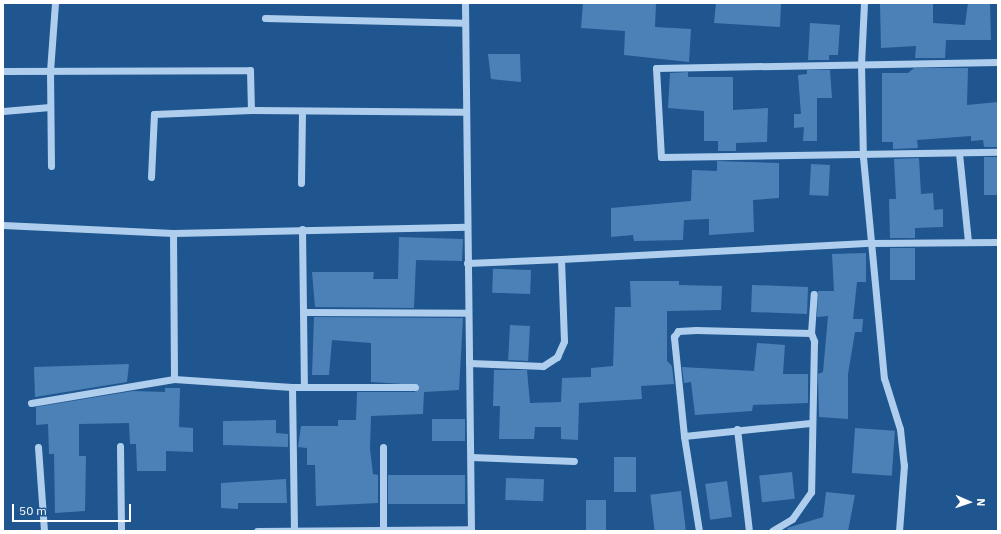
<!DOCTYPE html>
<style>
body{margin:0}
#map{position:relative;width:1001px;height:534px;overflow:hidden;background:#1f5690;font-family:"IBM Plex Sans",sans-serif}
div>[style]{position:absolute}
.building>*{inset:0;background:#4c81b8;transform-origin:0 0}
.minor>*{height:7px;margin:-3.5px;padding:0 3.5px;transform-origin:3.5px;border-radius:3.5px;background:#afceed}
span{translate:-50% -50%;white-space:nowrap;text-align:center;line-height:1.15;-webkit-text-stroke:3px #1f5690;paint-order:stroke}
.frame{position:absolute;inset:0;border:4px solid #fff;pointer-events:none}
.north{position:absolute;left:949px;top:482px;width:40px;height:40px;-webkit-text-stroke:3px #1f5690;paint-order:stroke;rotate:92deg;font-size:11px;font-weight:700;line-height:16px;text-align:center;color:#fff}
.north::after{content:'';display:block;margin:auto;width:14px;height:18px;background:#fff;clip-path:polygon(50% 0,100% 100%,50% 72%,0 100%)}
.scale{position:absolute;left:12px;top:504px;width:119px;height:18px;box-sizing:border-box;border:2px solid #fff;border-top:0;padding-left:5px;font-size:12px;line-height:14px;white-space:nowrap;color:#fff;-webkit-text-stroke:3px #1f5690;paint-order:stroke}
</style>
<div id="map">
<div class="building">
<i style="clip-path:polygon(583px 3px,656px 3px,655px 27px,691px 29px,689px 62px,624px 55px,625px 31px,581px 28px)"></i>
<i style="clip-path:polygon(716px 3px,781px 3px,780px 27px,714px 23px)"></i>
<i style="clip-path:polygon(880px 3px,933px 3px,933px 23px,965px 25px,968px 3px,990px 3px,991px 40px,946px 40px,945px 58px,915px 58px,916px 46px,881px 48px)"></i>
<i style="clip-path:polygon(810px 23px,840px 25px,838px 55px,829px 55px,829px 60px,808px 60px)"></i>
<i style="clip-path:polygon(488px 54px,520px 54px,521px 82px,491px 79px)"></i>
<i style="clip-path:polygon(914px 68px,968px 68px,967px 105px,998px 102px,998px 147px,984px 147px,983px 140px,971px 141px,971px 136px,917px 140px,918px 148px,893px 149px,893px 142px,882px 142px,882px 73px,908px 73px)"></i>
<i style="clip-path:polygon(807px 70px,830px 70px,832px 98px,817px 98px,817px 141px,803px 141px,804px 127px,794px 128px,794px 114px,801px 114px,798px 75px,807px 74px)"></i>
<i style="clip-path:polygon(688px 72px,688px 77px,733px 77px,733px 110px,768px 108px,767px 142px,736px 143px,736px 151px,718px 151px,718px 141px,704px 141px,704px 111px,668px 108px,670px 73px)"></i>
<i style="left:984px;top:157px;width:14px;height:38px"></i>
<i style="clip-path:polygon(919px 158px,921px 194px,933px 193px,934px 210px,943px 209px,943px 227px,915px 228px,915px 238px,890px 238px,889px 199px,896px 199px,894px 159px)"></i>
<i style="clip-path:polygon(717px 161px,779px 163px,779px 198px,753px 200px,754px 232px,709px 235px,709px 219px,684px 220px,683px 240px,634px 241px,633px 235px,611px 237px,611px 208px,691px 201px,692px 170px,717px 171px)"></i>
<i style="left:811px;top:164px;width:19px;height:31px;rotate:3deg"></i>
<i style="clip-path:polygon(399px 237px,463px 239px,462px 261px,416px 260px,414px 308px,315px 307px,312px 272px,374px 272px,373px 279px,398px 279px)"></i>
<i style="left:890px;top:248px;width:25px;height:32px"></i>
<i style="clip-path:polygon(866px 253px,866px 282px,857px 282px,853px 319px,863px 319px,862px 332px,855px 332px,848px 374px,848px 419px,819px 417px,818px 374px,823px 372px,828px 316px,817px 317px,818px 291px,834px 291px,832px 254px)"></i>
<i style="left:531px;top:270px;width:24px;height:38px;rotate:92deg"></i>
<i style="clip-path:polygon(630px 281px,679px 281px,679px 285px,722px 286px,721px 310px,667px 311px,667px 361px,672px 366px,674px 384px,641px 386px,642px 399px,579px 403px,578px 440px,561px 439px,561px 427px,535px 427px,534px 439px,499px 439px,500px 406px,493px 406px,494px 370px,527px 370px,530px 403px,561px 402px,562px 378px,591px 377px,591px 368px,613px 366px,615px 307px,631px 307px)"></i>
<i style="left:752px;top:285px;width:56px;height:27px;rotate:2deg"></i>
<i style="clip-path:polygon(314px 317px,463px 318px,459px 390px,424px 392px,423px 414px,371px 416px,370px 449px,373px 474px,378px 475px,378px 503px,316px 506px,315px 465px,307px 465px,307px 448px,298px 447px,301px 426px,338px 426px,338px 420px,356px 420px,357px 392px,415px 392px,419px 385px,371px 382px,371px 343px,332px 340px,329px 375px,312px 375px)"></i>
<i style="left:510px;top:325px;width:20px;height:35px;rotate:3deg"></i>
<i style="clip-path:polygon(757px 343px,785px 345px,783px 374px,808px 374px,808px 403px,753px 405px,752px 411px,695px 415px,691px 382px,684px 383px,682px 367px,754px 371px)"></i>
<i style="clip-path:polygon(129px 364px,127px 382px,35px 397px,34px 367px)"></i>
<i style="clip-path:polygon(165px 388px,180px 388px,179px 427px,193px 428px,193px 452px,166px 451px,166px 471px,137px 471px,136px 444px,130px 444px,129px 423px,79px 424px,79px 456px,86px 456px,85px 511px,55px 513px,54px 454px,49px 454px,48px 424px,36px 425px,36px 407px,133px 391px,165px 392px)"></i>
<i style="left:432px;top:419px;width:33px;height:22px"></i>
<i style="clip-path:polygon(276px 420px,276px 433px,288px 434px,288px 447px,223px 445px,223px 421px)"></i>
<i style="left:855px;top:428px;width:40px;height:45px;rotate:4deg"></i>
<i style="left:614px;top:457px;width:22px;height:35px"></i>
<i style="left:792px;top:472px;width:27px;height:33px;rotate:84deg"></i>
<i style="left:388px;top:475px;width:77px;height:29px"></i>
<i style="left:506px;top:478px;width:38px;height:22px;rotate:2deg"></i>
<i style="clip-path:polygon(286px 479px,287px 503px,238px 503px,238px 509px,221px 508px,221px 483px)"></i>
<i style="left:727px;top:481px;width:36px;height:22px;rotate:82deg"></i>
<i style="left:681px;top:491px;width:39px;height:31px;rotate:83deg"></i>
<i style="clip-path:polygon(826px 492px,855px 495px,848px 531px,788px 531px,787px 528px,823px 517px)"></i>
<i style="left:586px;top:500px;width:20px;height:31px"></i>
</div>
<div class="minor">
<i style="left:465px;top:3px;width:528px;rotate:89.35deg"></i>
<i style="left:864px;top:3px;width:61px;rotate:92.8deg"></i>
<i style="left:861px;top:64px;width:93px;rotate:88.8deg"></i>
<i style="left:863px;top:157px;width:222px;rotate:84.6deg"></i>
<i style="left:884px;top:378px;width:53px;rotate:72.6deg"></i>
<i style="left:900px;top:429px;width:36px;rotate:84deg"></i>
<i style="left:904px;top:465px;width:66px;rotate:94.3deg"></i>
<i style="left:265px;top:18px;width:199px;rotate:1.4deg"></i>
<i style="left:998px;top:62px;width:342px;rotate:179deg"></i>
<i style="left:656px;top:68px;width:89px;rotate:86.8deg"></i>
<i style="left:661px;top:157px;width:337px;rotate:-0.9deg"></i>
<i style="left:3px;top:71px;width:247px;rotate:-0.2deg"></i>
<i style="left:250px;top:70px;width:40px;rotate:88.6deg"></i>
<i style="left:251px;top:110px;width:213px;rotate:0.5deg"></i>
<i style="left:3px;top:111px;width:47px;rotate:-4.9deg"></i>
<i style="left:959px;top:153px;width:89px;rotate:84.2deg"></i>
<i style="left:51px;top:166px;width:95px;rotate:-90.6deg"></i>
<i style="left:50px;top:71px;width:68px;rotate:-85.8deg"></i>
<i style="left:151px;top:177px;width:63px;rotate:-87.3deg"></i>
<i style="left:154px;top:114px;width:97px;rotate:-2.4deg"></i>
<i style="left:301px;top:183px;width:71px;rotate:-89.2deg"></i>
<i style="left:3px;top:225px;width:170px;rotate:2.7deg"></i>
<i style="left:173px;top:233px;width:294px;rotate:-1.2deg"></i>
<i style="left:302px;top:229px;width:158px;rotate:89.3deg"></i>
<i style="left:173px;top:233px;width:146px;rotate:89.6deg"></i>
<i style="left:467px;top:263px;width:94px;rotate:-2.4deg"></i>
<i style="left:304px;top:312px;width:164px;rotate:0.3deg"></i>
<i style="left:811px;top:333px;width:39px;rotate:-86deg"></i>
<i style="left:469px;top:363px;width:74px;rotate:2.3deg"></i>
<i style="left:543px;top:366px;width:17px;rotate:-33deg"></i>
<i style="left:557px;top:357px;width:17px;rotate:-66deg"></i>
<i style="left:564px;top:341px;width:82px;rotate:-92.1deg"></i>
<i style="left:561px;top:259px;width:310px;rotate:-3deg"></i>
<i style="left:871px;top:243px;width:127px;rotate:-0.5deg"></i>
<i style="left:292px;top:387px;width:144px;rotate:89.2deg"></i>
<i style="left:31px;top:403px;width:145px;rotate:-9.5deg"></i>
<i style="left:174px;top:379px;width:118px;rotate:3.9deg"></i>
<i style="left:292px;top:387px;width:123px"></i>
<i style="left:737px;top:429px;width:103px;rotate:83.3deg"></i>
<i style="left:684px;top:436px;width:127px;rotate:-5.9deg"></i>
<i style="left:120px;top:446px;width:85px;rotate:89.3deg"></i>
<i style="left:38px;top:447px;width:84px;rotate:85.9deg"></i>
<i style="left:383px;top:447px;width:84px;rotate:90deg"></i>
<i style="left:471px;top:457px;width:103px;rotate:2.2deg"></i>
<i style="left:257px;top:531px;width:214px;rotate:-0.5deg"></i>
<i style="left:699px;top:531px;width:96px;rotate:-99deg"></i>
<i style="left:684px;top:436px;width:100px;rotate:-95.8deg"></i>
<i style="left:674px;top:337px;width:7px;rotate:-56deg"></i>
<i style="left:678px;top:331px;width:18px;rotate:-3deg"></i>
<i style="left:696px;top:330px;width:115px;rotate:1.5deg"></i>
<i style="left:811px;top:333px;width:9px;rotate:69deg"></i>
<i style="left:814px;top:341px;width:151px;rotate:91.1deg"></i>
<i style="left:811px;top:492px;width:33px;rotate:125deg"></i>
<i style="left:792px;top:519px;width:23px;rotate:149deg"></i>
</div>
<div class="frame"></div>
<div class="north">N</div>
<div class="scale">50 m</div>
</div>
